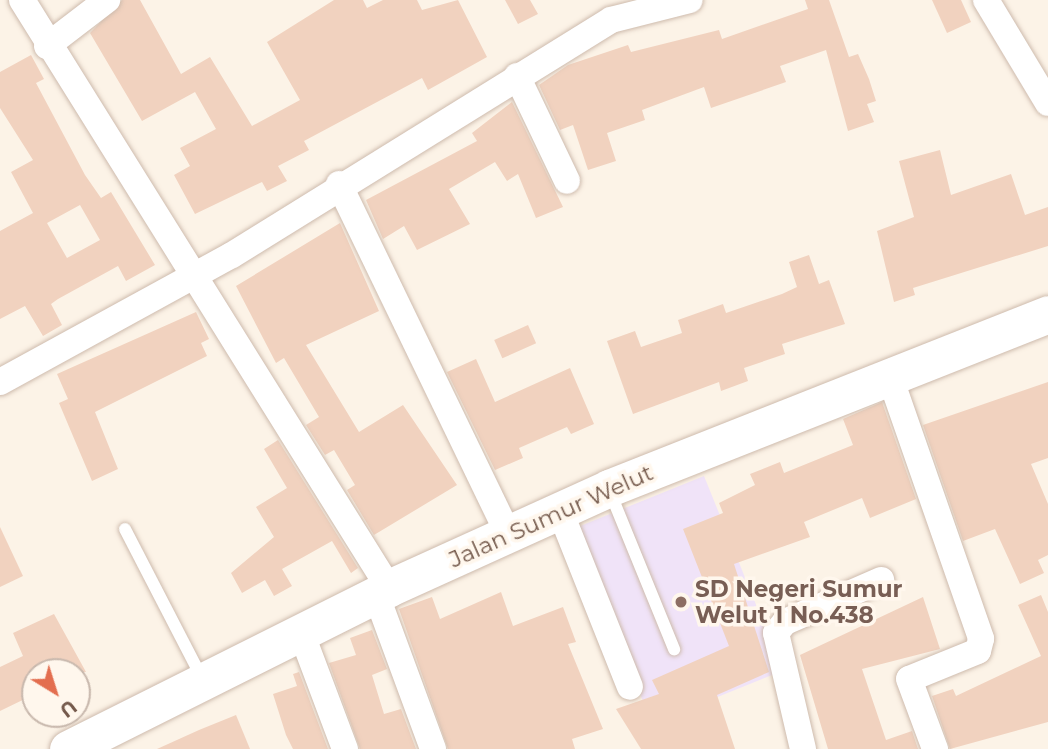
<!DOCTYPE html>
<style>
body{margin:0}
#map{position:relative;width:1048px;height:749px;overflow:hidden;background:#fcf3e7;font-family:Montserrat,sans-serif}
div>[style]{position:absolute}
.education>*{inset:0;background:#f0e3f8;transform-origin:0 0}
.building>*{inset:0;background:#f1d2bf;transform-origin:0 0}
.roads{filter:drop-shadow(0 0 2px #cebbad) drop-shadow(0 0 2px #cebbad)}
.lane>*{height:12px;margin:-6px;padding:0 6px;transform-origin:6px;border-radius:6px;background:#fff}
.street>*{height:26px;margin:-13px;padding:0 13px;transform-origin:13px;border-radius:13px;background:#fff}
.secondary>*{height:37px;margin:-18.5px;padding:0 18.5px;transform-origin:18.5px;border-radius:18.5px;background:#fff}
.dots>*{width:19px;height:19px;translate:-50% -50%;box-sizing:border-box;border:4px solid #fff7ed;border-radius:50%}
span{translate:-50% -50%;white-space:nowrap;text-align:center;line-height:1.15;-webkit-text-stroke:7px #fff7ed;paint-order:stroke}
.street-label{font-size:23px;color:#755a4c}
.education-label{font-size:23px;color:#785e54;font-weight:700}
.left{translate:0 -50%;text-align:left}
.north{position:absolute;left:21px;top:658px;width:70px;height:70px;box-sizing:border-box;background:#fff7ed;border:2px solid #c8b8ad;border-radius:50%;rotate:142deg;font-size:19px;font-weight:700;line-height:28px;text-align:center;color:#755a4c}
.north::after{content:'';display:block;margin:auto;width:24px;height:32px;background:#e36e4f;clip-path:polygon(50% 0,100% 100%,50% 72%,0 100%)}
</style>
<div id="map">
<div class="education">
<i style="left:704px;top:476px;width:210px;height:141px;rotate:68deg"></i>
</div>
<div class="building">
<i style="clip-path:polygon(122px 0,140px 0,181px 74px,210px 57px,252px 126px,300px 100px,267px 42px,334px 0,363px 0,367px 8px,383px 0,417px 0,422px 10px,458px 0,487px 57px,428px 90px,422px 78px,304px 141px,309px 150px,278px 166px,287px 181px,267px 191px,262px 182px,195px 214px,174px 175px,190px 166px,180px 148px,216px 129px,195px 92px,142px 121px,90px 33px)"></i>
<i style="clip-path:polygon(505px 0,530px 0,538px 14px,518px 24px)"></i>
<i style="clip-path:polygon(805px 0,829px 0,849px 57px,858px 54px,869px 79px,876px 101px,867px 104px,874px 122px,848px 131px,826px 50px,780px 66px,786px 82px,711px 108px,704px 87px,642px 110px,645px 120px,607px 133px,616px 161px,588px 170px,573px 125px,560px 130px,539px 85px,568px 65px,628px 45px,631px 52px,719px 30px,722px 39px,808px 9px)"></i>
<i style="clip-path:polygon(932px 0,961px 0,971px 22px,947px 33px)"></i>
<i style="clip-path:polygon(evenodd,31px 55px,44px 79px,36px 83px,85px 175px,101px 198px,111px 192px,155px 265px,126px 281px,118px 266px,58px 299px,51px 304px,62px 325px,43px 336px,25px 306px,0 319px,0 231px,33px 213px,11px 172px,33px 160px,0 108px,0 72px,31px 55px,80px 205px,100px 240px,67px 258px,47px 223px,80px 205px)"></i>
<i style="clip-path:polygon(512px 102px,563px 207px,536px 218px,518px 174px,507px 181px,495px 162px,449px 189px,470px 224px,417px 250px,404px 226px,383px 239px,366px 200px,477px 141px,472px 133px)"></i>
<i style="clip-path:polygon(940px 150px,951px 195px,1011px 174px,1025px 215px,1048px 207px,1048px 246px,913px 288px,915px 295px,894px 302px,877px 231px,914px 217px,899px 161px)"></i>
<i style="clip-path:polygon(340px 223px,379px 311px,306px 345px,359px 432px,403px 405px,457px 485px,374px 535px,347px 490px,355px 485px,334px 450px,325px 455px,306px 425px,319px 417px,284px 358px,276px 363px,236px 286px)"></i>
<i style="clip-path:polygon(809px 255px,819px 284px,829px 280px,845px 324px,782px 344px,785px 354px,744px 368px,748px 381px,721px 391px,719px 382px,633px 414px,607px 341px,635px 331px,641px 347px,682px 333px,678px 320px,723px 304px,726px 313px,782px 294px,797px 287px,789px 262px)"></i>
<i style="clip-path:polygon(196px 312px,209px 339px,201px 343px,207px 356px,95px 412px,118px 469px,92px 481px,59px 403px,68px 399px,57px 374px)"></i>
<i style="left:528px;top:325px;width:20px;height:37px;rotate:66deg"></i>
<i style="clip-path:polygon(476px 359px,495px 402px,570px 368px,594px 424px,571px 434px,567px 427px,519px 448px,523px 458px,495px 470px,447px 372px)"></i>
<i style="clip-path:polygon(1048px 382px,1048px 458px,1031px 464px,1048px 504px,1048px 555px,1038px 560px,1044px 573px,1020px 584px,995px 529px,963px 541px,923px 425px)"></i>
<i style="clip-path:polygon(882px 402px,916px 499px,870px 518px,862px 498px,804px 522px,810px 537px,734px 564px,769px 672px,717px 695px,735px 749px,641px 749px,616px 709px,659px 694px,652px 680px,729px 646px,683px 529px,723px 513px,719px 503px,755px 485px,750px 474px,780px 462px,784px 473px,853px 445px,843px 419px)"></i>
<i style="clip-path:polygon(278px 440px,358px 568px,351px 573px,332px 541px,282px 569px,292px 586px,274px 596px,265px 580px,242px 593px,231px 573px,274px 537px,256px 507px,287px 488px,264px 449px)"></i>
<i style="clip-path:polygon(0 527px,23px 576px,0 587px)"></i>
<i style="clip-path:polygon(501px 592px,513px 626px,563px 607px,576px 642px,568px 644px,603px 729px,572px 739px,575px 749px,448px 749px,399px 609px,432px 597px,440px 619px)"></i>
<i style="clip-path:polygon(1041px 595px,1048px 612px,1048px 722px,950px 749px,932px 696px,953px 689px,956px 696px,1041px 656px,1018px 605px)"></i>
<i style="clip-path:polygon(923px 597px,940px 649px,862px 669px,886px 740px,912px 731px,918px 749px,828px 749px,800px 655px)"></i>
<i style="clip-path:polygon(54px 614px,86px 672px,35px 672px,35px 694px,0 711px,0 667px,23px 656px,13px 633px)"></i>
<i style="clip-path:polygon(372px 630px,387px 669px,372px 675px,384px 714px,401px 709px,416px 749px,360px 749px,329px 663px,356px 655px,350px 638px)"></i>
<i style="clip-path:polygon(299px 672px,328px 749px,293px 749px,286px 735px,273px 694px,297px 686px,293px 674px)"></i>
<i style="clip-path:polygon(236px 715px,250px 749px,157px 749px,199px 730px)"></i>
</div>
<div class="roads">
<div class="lane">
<i style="left:610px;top:492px;width:170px;rotate:67.8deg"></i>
<i style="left:125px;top:529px;width:168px;rotate:62.7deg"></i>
</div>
<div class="street">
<i style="left:22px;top:0;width:693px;rotate:58.03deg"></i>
<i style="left:986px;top:0;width:120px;rotate:59deg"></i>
<i style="left:47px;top:46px;width:76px;rotate:-37.5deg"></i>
<i style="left:517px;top:76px;width:116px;rotate:64.5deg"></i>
<i style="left:339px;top:184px;width:390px;rotate:64.2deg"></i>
<i style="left:890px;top:377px;width:277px;rotate:70.8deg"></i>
<i style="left:981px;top:639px;width:12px;rotate:104deg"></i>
<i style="left:978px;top:651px;width:74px;rotate:157.9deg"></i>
<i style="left:909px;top:679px;width:75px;rotate:69.6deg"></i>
<i style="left:0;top:382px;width:264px;rotate:-28.7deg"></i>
<i style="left:232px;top:255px;width:446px;rotate:-31.8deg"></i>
<i style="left:611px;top:20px;width:81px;rotate:-14.2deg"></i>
<i style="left:560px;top:511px;width:189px;rotate:68.3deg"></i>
<i style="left:376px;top:594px;width:165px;rotate:69.8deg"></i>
<i style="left:301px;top:632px;width:125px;rotate:69.4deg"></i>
<i style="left:803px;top:749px;width:119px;rotate:-103.1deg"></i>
<i style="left:776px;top:633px;width:14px;rotate:-51deg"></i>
<i style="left:785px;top:622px;width:105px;rotate:-23.6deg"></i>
</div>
<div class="secondary">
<i style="left:68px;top:749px;width:359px;rotate:-26.6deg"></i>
<i style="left:389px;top:588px;width:242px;rotate:-24.4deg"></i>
<i style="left:609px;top:488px;width:472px;rotate:-21.6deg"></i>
</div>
</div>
<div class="dots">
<i style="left:681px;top:602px;background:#8d6e63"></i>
</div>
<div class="street-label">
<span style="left:551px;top:516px;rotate:-24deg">Jalan Sumur Welut</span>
</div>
<div class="education-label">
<span class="left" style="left:695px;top:602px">SD Negeri Sumur<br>Welut 1 No.438</span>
</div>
<div class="north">U</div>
</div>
